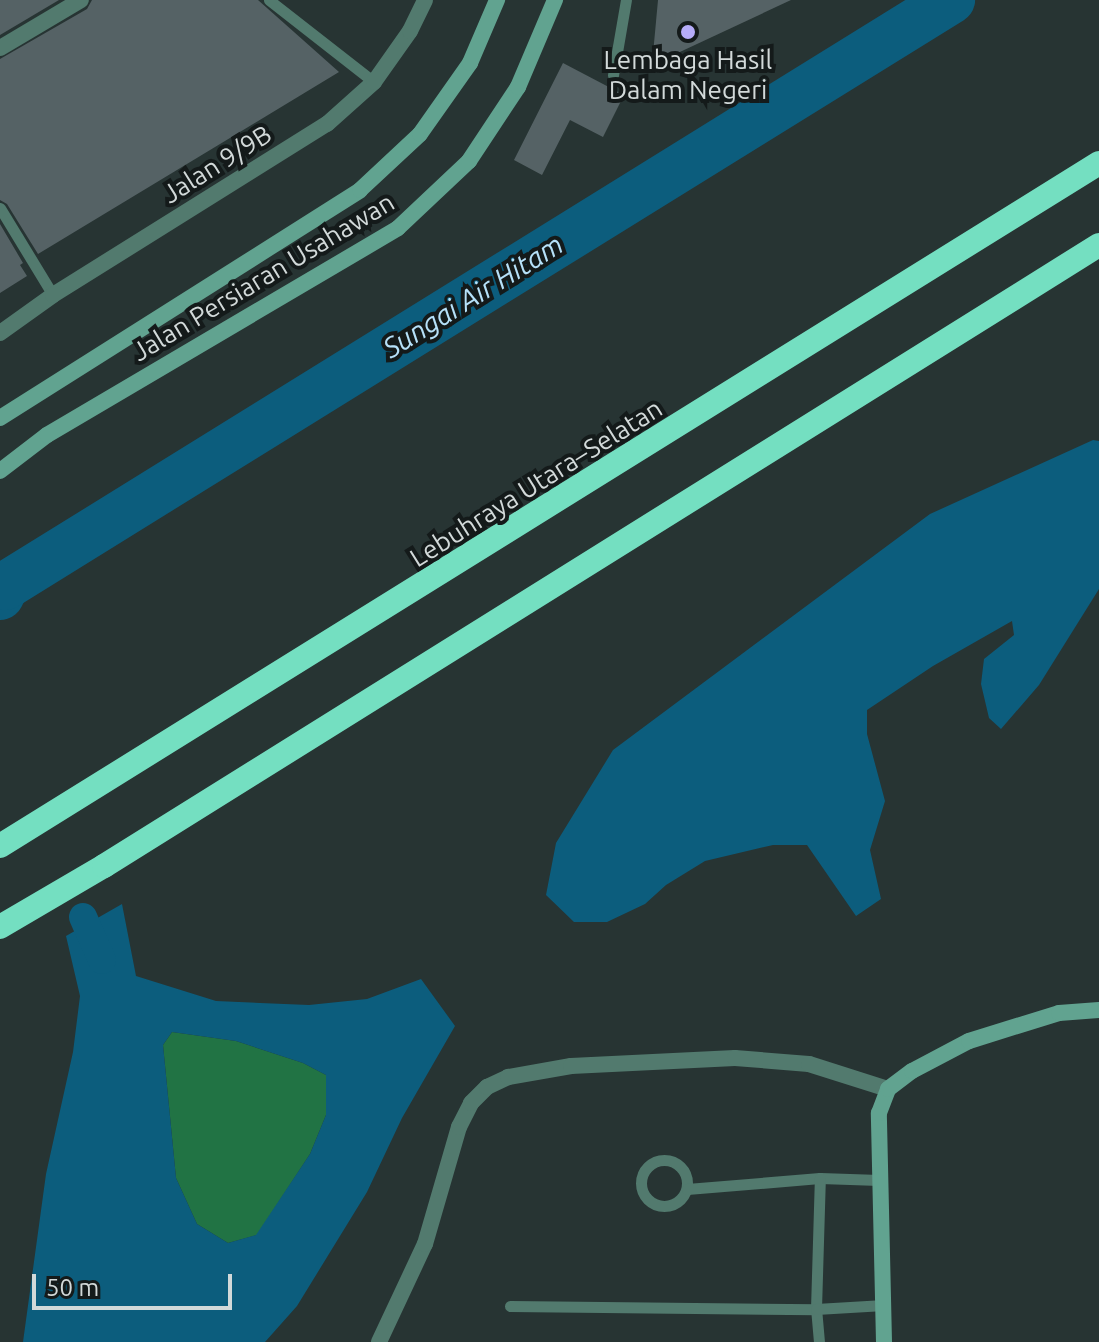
<!DOCTYPE html>
<meta charset="utf-8">
<style>
body{margin:0}
#map{position:relative;width:1099px;height:1342px;overflow:hidden;background:#273433;font-family:Ubuntu,sans-serif}
div>[style]{position:absolute}
.forest>*{inset:0;background:#217344}
.water>*{inset:0;background:#0c5d7d}
.canal>*{height:28px;margin:-14px;padding:0 14px;transform-origin:14px;border-radius:14px;background:#0c5d7d}
.river>*{height:48px;margin:-24px;padding:0 24px;transform-origin:24px;border-radius:24px;background:#0c5d7d}
.building>*{inset:0;background:#556265}
.lane>*{height:11px;margin:-5.5px;padding:0 5.5px;transform-origin:5.5px;border-radius:5.5px;background:#527a6e}
.lane>.ring{margin:-5.5px;padding:0;box-sizing:content-box;background:none;border:11px solid #527a6e;border-radius:50%}
.street>*{height:16px;margin:-8px;padding:0 8px;transform-origin:8px;border-radius:8px;background:#527a6e}
.secondary>*{height:16px;margin:-8px;padding:0 8px;transform-origin:8px;border-radius:8px;background:#61a390}
.highway>*{height:24px;margin:-12px;padding:0 12px;transform-origin:12px;border-radius:12px;background:#74dfc1}
.dots>*{width:22px;height:22px;translate:-50% -50%;box-sizing:border-box;border:4px solid #141a1a;border-radius:50%}
span{translate:-50% -50%;white-space:nowrap;text-align:center;line-height:1.15;-webkit-text-stroke:8px #141a1a;paint-order:stroke}
.poi-label{font-size:26px;color:#d2d9d9}
.street-label{font-size:26px;color:#d2d9d9}
.water-label{font-size:28px;color:#b6e1f9;font-style:italic}
.scale{position:absolute;left:32px;top:1274px;width:200px;height:36px;box-sizing:border-box;border:4px solid #d2d9d9;border-top:0;padding-left:10px;font-size:24px;line-height:28px;white-space:nowrap;color:#d2d9d9;-webkit-text-stroke:6px #141a1a;paint-order:stroke}
</style>
<div id="map">
<div class="forest">
<i style="clip-path:polygon(172px 1032px,236px 1041px,303px 1063px,326px 1075px,326px 1115px,310px 1154px,257px 1235px,228px 1243px,197px 1224px,176px 1178px,163px 1045px)"></i>
</div>
<div class="water">
<i style="clip-path:polygon(1093px 440px,1099px 441px,1099px 589px,1039px 685px,1001px 729px,989px 718px,981px 684px,984px 659px,1014px 635px,1012px 621px,933px 666px,867px 710px,867px 734px,885px 801px,870px 850px,881px 899px,856px 916px,807px 845px,773px 845px,705px 861px,666px 885px,645px 904px,607px 922px,574px 922px,546px 895px,556px 843px,613px 750px,930px 514px)"></i>
<i style="clip-path:polygon(evenodd,122px 904px,136px 976px,216px 1001px,309px 1005px,367px 999px,421px 979px,455px 1026px,402px 1118px,367px 1192px,297px 1306px,265px 1342px,23px 1342px,46px 1174px,73px 1052px,80px 996px,66px 936px,122px 904px,172px 1032px,236px 1041px,303px 1063px,326px 1075px,326px 1115px,310px 1154px,256px 1235px,228px 1243px,197px 1224px,176px 1178px,163px 1045px,172px 1032px)"></i>
</div>
<div class="canal">
<i style="left:83px;top:917px;width:47px;rotate:66.2deg"></i>
</div>
<div class="river">
<i style="left:0;top:596px;width:11px;rotate:-63deg"></i>
<i style="left:5px;top:586px;width:1113px;rotate:-31.78deg"></i>
</div>
<div class="building">
<i style="clip-path:polygon(0 0,59px 0,0 35px)"></i>
<i style="clip-path:polygon(92px 0,258px 0,339px 72px,38px 254px,7px 204px,0 200px,0 59px,87px 9px)"></i>
<i style="clip-path:polygon(658px 0,791px 0,652px 65px)"></i>
<i style="clip-path:polygon(563px 63px,624px 95px,603px 137px,570px 120px,542px 175px,514px 160px)"></i>
<i style="clip-path:polygon(0 224px,23px 263px,20px 265px,27px 276px,0 293px)"></i>
</div>
<div class="lane">
<i style="left:269px;top:0;width:133px;rotate:38deg"></i>
<i style="left:613px;top:75px;width:76px;rotate:-80.2deg"></i>
<i style="left:0;top:208px;width:102px;rotate:58.7deg"></i>
<i class="ring" style="left:641px;top:1160px;width:35px;height:35px"></i>
<i style="left:687px;top:1189px;width:133px;rotate:-4.7deg"></i>
<i style="left:820px;top:1178px;width:59px;rotate:1.9deg"></i>
<i style="left:510px;top:1306px;width:306px;rotate:0.6deg"></i>
<i style="left:816px;top:1309px;width:131px;rotate:-88.3deg"></i>
<i style="left:819px;top:1342px;width:33px;rotate:-95deg"></i>
<i style="left:816px;top:1309px;width:68px;rotate:-3.4deg"></i>
</div>
<div class="street">
<i style="left:0;top:48px;width:94px;rotate:-30.7deg"></i>
<i style="left:0;top:333px;width:65px;rotate:-35.6deg"></i>
<i style="left:53px;top:295px;width:323px;rotate:-32deg"></i>
<i style="left:327px;top:124px;width:63px;rotate:-41.8deg"></i>
<i style="left:374px;top:82px;width:62px;rotate:-54.8deg"></i>
<i style="left:410px;top:31px;width:34px;rotate:-64deg"></i>
<i style="left:379px;top:1342px;width:108px;rotate:-64.9deg"></i>
<i style="left:425px;top:1244px;width:122px;rotate:-73.8deg"></i>
<i style="left:459px;top:1127px;width:27px;rotate:-63deg"></i>
<i style="left:471px;top:1103px;width:23px;rotate:-45deg"></i>
<i style="left:487px;top:1087px;width:23px;rotate:-25deg"></i>
<i style="left:508px;top:1077px;width:64px;rotate:-9.9deg"></i>
<i style="left:571px;top:1066px;width:164px;rotate:-2.8deg"></i>
<i style="left:735px;top:1058px;width:74px;rotate:4.6deg"></i>
<i style="left:809px;top:1064px;width:83px;rotate:17.6deg"></i>
</div>
<div class="secondary">
<i style="left:0;top:418px;width:426px;rotate:-32.3deg"></i>
<i style="left:360px;top:190px;width:82px;rotate:-43deg"></i>
<i style="left:420px;top:134px;width:87px;rotate:-54.8deg"></i>
<i style="left:470px;top:63px;width:69px;rotate:-66.8deg"></i>
<i style="left:0;top:471px;width:59px;rotate:-37.5deg"></i>
<i style="left:47px;top:435px;width:407px;rotate:-30.5deg"></i>
<i style="left:398px;top:228px;width:98px;rotate:-43.3deg"></i>
<i style="left:469px;top:161px;width:89px;rotate:-56.5deg"></i>
<i style="left:518px;top:87px;width:95px;rotate:-67deg"></i>
<i style="left:884px;top:1342px;width:229px;rotate:-91.3deg"></i>
<i style="left:879px;top:1113px;width:26px;rotate:-69deg"></i>
<i style="left:888px;top:1089px;width:30px;rotate:-37deg"></i>
<i style="left:912px;top:1071px;width:64px;rotate:-27.8deg"></i>
<i style="left:969px;top:1041px;width:94px;rotate:-17.3deg"></i>
<i style="left:1059px;top:1013px;width:40px;rotate:-4.3deg"></i>
</div>
<div class="highway">
<i style="left:0;top:846px;width:1294px;rotate:-31.86deg"></i>
<i style="left:0;top:927px;width:121px;rotate:-30.4deg"></i>
<i style="left:104px;top:866px;width:1173px;rotate:-31.97deg"></i>
</div>
<div class="dots">
<i style="left:688px;top:32px;background:#b6acf8"></i>
</div>
<div class="poi-label">
<span style="left:688px;top:75px">Lembaga Hasil<br>Dalam Negeri</span>
</div>
<div class="street-label">
<span style="left:217px;top:164px;rotate:-32deg">Jalan 9/9B</span>
<span style="left:263px;top:277px;rotate:-31deg">Jalan Persiaran Usahawan</span>
<span style="left:536px;top:483px;rotate:-32deg">Lebuhraya Utara–Selatan</span>
</div>
<div class="water-label">
<span style="left:473px;top:296px;rotate:-32deg">Sungai Air Hitam</span>
</div>
<div class="scale">50 m</div>
</div>
